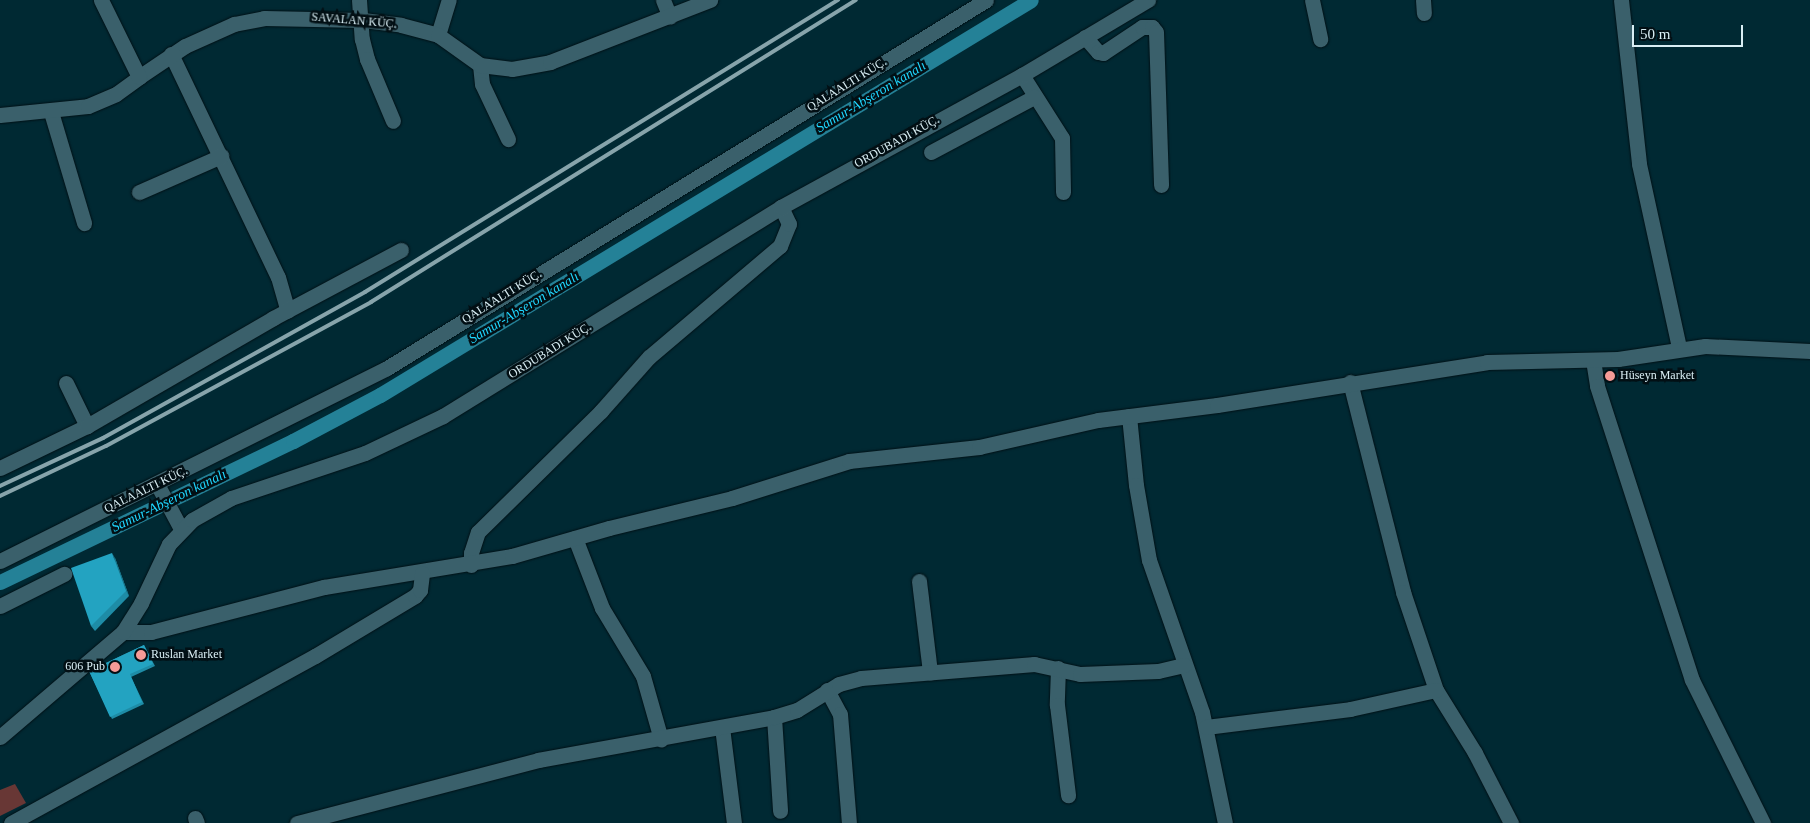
<!DOCTYPE html>
<meta charset="utf-8">
<style>
body{margin:0}
#map{position:relative;width:1810px;height:823px;overflow:hidden;background:#002933;font-family:"Times New Roman",serif}
div>[style]{position:absolute}
.green>*{inset:0;background:#683735}
.canal>*{height:15px;margin:-7.5px;padding:0 7.5px;transform-origin:7.5px;border-radius:7.5px;background:#248197}
.roads{filter:drop-shadow(0 0 1px #001015) drop-shadow(0 0 1px #001015)}
.minor>*{height:15px;margin:-7.5px;padding:0 7.5px;transform-origin:7.5px;border-radius:7.5px;background:#3a606b}
.rail>*{height:4px;margin:-2px;padding:0 2px;transform-origin:2px;border-radius:2px;background:#87a4ab}
.wall>*{inset:0;background:#1e8ca6}
.shaded-wall>*{inset:0;background:#187287}
.building>*{inset:0;background:#23a3c1}
.dots>*{width:14px;height:14px;translate:-50% -50%;box-sizing:border-box;border:2px solid #020f14;border-radius:50%}
span{translate:-50% -50%;white-space:nowrap;text-align:center;line-height:1.15;-webkit-text-stroke:5px #020f14;paint-order:stroke}
.street-label{font-size:12px;color:#d9eef4}
.poi-label{font-size:12px;color:#d9eef4}
.left{translate:0 -50%;text-align:left}
.right{translate:-100% -50%;text-align:right}
.water-label{font-size:14px;color:#1fd7ff;font-style:italic}
.scale{position:absolute;left:1632px;top:25px;width:111px;height:22px;box-sizing:border-box;border:2px solid #d9eef4;border-top:0;padding-left:6px;font-size:15px;line-height:18px;white-space:nowrap;color:#d9eef4;-webkit-text-stroke:4px #020f14;paint-order:stroke}
</style>
<div id="map">
<div class="green">
<i style="clip-path:polygon(15px 784px,26px 803px,0 816px,0 790px)"></i>
</div>
<div class="canal">
<i style="left:0;top:582px;width:325px;rotate:-25.7deg"></i>
<i style="left:293px;top:441px;width:98px;rotate:-27.9deg"></i>
<i style="left:380px;top:395px;width:761px;rotate:-31.25deg"></i>
</div>
<div class="roads">
<div class="minor">
<i style="left:359px;top:0;width:39px;rotate:86deg"></i>
<i style="left:362px;top:39px;width:21px;rotate:76deg"></i>
<i style="left:367px;top:59px;width:67px;rotate:67.2deg"></i>
<i style="left:663px;top:0;width:18px;rotate:68deg"></i>
<i style="left:1312px;top:0;width:40px;rotate:78deg"></i>
<i style="left:1423px;top:0;width:13px;rotate:86deg"></i>
<i style="left:1621px;top:0;width:165px;rotate:83.7deg"></i>
<i style="left:1639px;top:164px;width:188px;rotate:77.7deg"></i>
<i style="left:438px;top:35px;width:37px;rotate:-73deg"></i>
<i style="left:1085px;top:37px;width:20px;rotate:49deg"></i>
<i style="left:1098px;top:52px;width:5px;rotate:11deg"></i>
<i style="left:1103px;top:53px;width:47px;rotate:-33.7deg"></i>
<i style="left:1142px;top:27px;width:10px"></i>
<i style="left:1152px;top:27px;width:6px;rotate:51deg"></i>
<i style="left:1156px;top:32px;width:153px;rotate:88.1deg"></i>
<i style="left:171px;top:54px;width:247px;rotate:64.4deg"></i>
<i style="left:278px;top:277px;width:35px;rotate:74deg"></i>
<i style="left:480px;top:65px;width:19px;rotate:84deg"></i>
<i style="left:482px;top:84px;width:61px;rotate:64.7deg"></i>
<i style="left:1022px;top:75px;width:75px;rotate:57.6deg"></i>
<i style="left:1062px;top:138px;width:54px;rotate:88.9deg"></i>
<i style="left:139px;top:77px;width:55px;rotate:-34deg"></i>
<i style="left:185px;top:46px;width:54px;rotate:-24.2deg"></i>
<i style="left:234px;top:24px;width:31px;rotate:-11deg"></i>
<i style="left:264px;top:18px;width:99px;rotate:1.2deg"></i>
<i style="left:363px;top:20px;width:38px;rotate:7deg"></i>
<i style="left:401px;top:25px;width:38px;rotate:15deg"></i>
<i style="left:438px;top:35px;width:52px;rotate:35.5deg"></i>
<i style="left:480px;top:65px;width:32px;rotate:7deg"></i>
<i style="left:512px;top:69px;width:39px;rotate:-10deg"></i>
<i style="left:550px;top:62px;width:172px;rotate:-21.2deg"></i>
<i style="left:51px;top:112px;width:116px;rotate:73.4deg"></i>
<i style="left:0;top:115px;width:88px;rotate:-5.8deg"></i>
<i style="left:88px;top:106px;width:30px;rotate:-23deg"></i>
<i style="left:116px;top:94px;width:29px;rotate:-36deg"></i>
<i style="left:139px;top:77px;width:86px;rotate:-116.3deg"></i>
<i style="left:931px;top:152px;width:117px;rotate:-28.1deg"></i>
<i style="left:139px;top:192px;width:90px;rotate:-23.7deg"></i>
<i style="left:1593px;top:360px;width:26px;rotate:81deg"></i>
<i style="left:1597px;top:386px;width:309px;rotate:72.1deg"></i>
<i style="left:1692px;top:680px;width:160px;rotate:63.6deg"></i>
<i style="left:1350px;top:382px;width:217px;rotate:75.8deg"></i>
<i style="left:1403px;top:592px;width:103px;rotate:71.4deg"></i>
<i style="left:1436px;top:690px;width:74px;rotate:58.2deg"></i>
<i style="left:1475px;top:753px;width:79px;rotate:62.8deg"></i>
<i style="left:66px;top:383px;width:48px;rotate:64deg"></i>
<i style="left:1129px;top:416px;width:69px;rotate:84.2deg"></i>
<i style="left:1136px;top:485px;width:76px;rotate:80.2deg"></i>
<i style="left:1149px;top:560px;width:161px;rotate:70.8deg"></i>
<i style="left:1202px;top:712px;width:113px;rotate:78.3deg"></i>
<i style="left:0;top:468px;width:97px;rotate:-25.8deg"></i>
<i style="left:87px;top:426px;width:215px;rotate:-30.1deg"></i>
<i style="left:273px;top:318px;width:145px;rotate:-28deg"></i>
<i style="left:157px;top:484px;width:51px;rotate:61.9deg"></i>
<i style="left:575px;top:538px;width:75px;rotate:68.9deg"></i>
<i style="left:602px;top:608px;width:79px;rotate:58.9deg"></i>
<i style="left:643px;top:676px;width:66px;rotate:74.1deg"></i>
<i style="left:0;top:561px;width:432px;rotate:-26.5deg"></i>
<i style="left:387px;top:368px;width:703px;rotate:-31.56deg"></i>
<i style="left:471px;top:565px;width:12px;rotate:-90deg"></i>
<i style="left:471px;top:553px;width:22px;rotate:-72deg"></i>
<i style="left:478px;top:532px;width:173px;rotate:-44.5deg"></i>
<i style="left:601px;top:411px;width:72px;rotate:-48.4deg"></i>
<i style="left:649px;top:357px;width:172px;rotate:-40.3deg"></i>
<i style="left:780px;top:246px;width:24px;rotate:-68deg"></i>
<i style="left:789px;top:224px;width:19px;rotate:-115deg"></i>
<i style="left:919px;top:581px;width:92px;rotate:83.1deg"></i>
<i style="left:0;top:606px;width:72px;rotate:-26.6deg"></i>
<i style="left:123px;top:632px;width:28px"></i>
<i style="left:151px;top:632px;width:179px;rotate:-14.6deg"></i>
<i style="left:324px;top:587px;width:191px;rotate:-9.4deg"></i>
<i style="left:512px;top:556px;width:101px;rotate:-16.1deg"></i>
<i style="left:609px;top:528px;width:127px;rotate:-13.7deg"></i>
<i style="left:732px;top:498px;width:123px;rotate:-17.5deg"></i>
<i style="left:849px;top:461px;width:131px;rotate:-6.1deg"></i>
<i style="left:979px;top:447px;width:122px;rotate:-12.8deg"></i>
<i style="left:1098px;top:420px;width:120px;rotate:-7.2deg"></i>
<i style="left:1217px;top:405px;width:273px;rotate:-9deg"></i>
<i style="left:1487px;top:362px;width:131px;rotate:-1.3deg"></i>
<i style="left:1618px;top:359px;width:88px;rotate:-8.5deg"></i>
<i style="left:1705px;top:346px;width:105px;rotate:2.7deg"></i>
<i style="left:1058px;top:668px;width:37px;rotate:92deg"></i>
<i style="left:1057px;top:705px;width:91px;rotate:83deg"></i>
<i style="left:827px;top:690px;width:27px;rotate:62deg"></i>
<i style="left:840px;top:714px;width:109px;rotate:85.3deg"></i>
<i style="left:774px;top:717px;width:94px;rotate:86.3deg"></i>
<i style="left:722px;top:727px;width:97px;rotate:82.9deg"></i>
<i style="left:1206px;top:727px;width:145px;rotate:-7.1deg"></i>
<i style="left:1350px;top:709px;width:88px;rotate:-12.5deg"></i>
<i style="left:0;top:737px;width:162px;rotate:-40.5deg"></i>
<i style="left:123px;top:632px;width:34px;rotate:-58deg"></i>
<i style="left:141px;top:603px;width:65px;rotate:-64.6deg"></i>
<i style="left:169px;top:544px;width:33px;rotate:-46deg"></i>
<i style="left:192px;top:520px;width:45px;rotate:-29.4deg"></i>
<i style="left:231px;top:498px;width:141px;rotate:-18.6deg"></i>
<i style="left:365px;top:453px;width:86px;rotate:-25.4deg"></i>
<i style="left:443px;top:416px;width:397px;rotate:-31.7deg"></i>
<i style="left:781px;top:207px;width:275px;rotate:-28.7deg"></i>
<i style="left:1022px;top:75px;width:147px;rotate:-30.8deg"></i>
<i style="left:195px;top:818px;width:5px;rotate:68deg"></i>
<i style="left:11px;top:823px;width:347px;rotate:-28.8deg"></i>
<i style="left:315px;top:656px;width:117px;rotate:-31deg"></i>
<i style="left:415px;top:596px;width:8px;rotate:-50deg"></i>
<i style="left:420px;top:590px;width:17px;rotate:-83deg"></i>
<i style="left:297px;top:823px;width:249px;rotate:-14.6deg"></i>
<i style="left:538px;top:760px;width:240px;rotate:-10.3deg"></i>
<i style="left:774px;top:717px;width:24px;rotate:-17deg"></i>
<i style="left:797px;top:710px;width:49px;rotate:-31.8deg"></i>
<i style="left:839px;top:684px;width:23px;rotate:-15deg"></i>
<i style="left:861px;top:678px;width:174px;rotate:-4.6deg"></i>
<i style="left:1034px;top:664px;width:47px;rotate:12.3deg"></i>
<i style="left:1080px;top:674px;width:78px;rotate:-2.2deg"></i>
<i style="left:1158px;top:671px;width:27px;rotate:-13deg"></i>
</div>
</div>
<div class="rail">
<i style="left:0;top:486px;width:114px;rotate:-25deg"></i>
<i style="left:103px;top:438px;width:300px;rotate:-29.1deg"></i>
<i style="left:365px;top:292px;width:556px;rotate:-31.69deg"></i>
<i style="left:0;top:496px;width:117px;rotate:-25.3deg"></i>
<i style="left:106px;top:446px;width:302px;rotate:-28.5deg"></i>
<i style="left:371px;top:302px;width:571px;rotate:-31.91deg"></i>
</div>
<div class="wall">
<i style="clip-path:polygon(115px 558px,129px 596px,95px 631px,91px 626px)"></i>
<i style="clip-path:polygon(144px 645px,155px 666px,131px 677px,144px 704px,112px 719px,89px 671px)"></i>
</div>
<div class="shaded-wall">
<i style="clip-path:polygon(112px 553px,115px 558px,129px 596px,126px 591px)"></i>
</div>
<div class="building">
<i style="clip-path:polygon(112px 553px,126px 591px,91px 626px,71px 568px)"></i>
<i style="clip-path:polygon(144px 645px,153px 664px,130px 674px,142px 702px,110px 717px,89px 671px)"></i>
</div>
<div class="dots">
<i style="left:1610px;top:376px;background:#f59b97"></i>
<i style="left:141px;top:655px;background:#f59b97"></i>
<i style="left:115px;top:667px;background:#f59b97"></i>
</div>
<div class="street-label">
<span style="left:354px;top:21px;rotate:5deg">SAVALAN KÜÇ.</span>
<span style="left:847px;top:85px;rotate:-32deg">QALAALTI KÜÇ.</span>
<span style="left:897px;top:142px;rotate:-29deg">ORDUBADI KÜÇ.</span>
<span style="left:502px;top:297px;rotate:-32deg">QALAALTI KÜÇ.</span>
<span style="left:550px;top:351px;rotate:-32deg">ORDUBADI KÜÇ.</span>
<span style="left:146px;top:490px;rotate:-26deg">QALAALTI KÜÇ.</span>
</div>
<div class="poi-label">
<span class="left" style="left:1620px;top:376px">Hüseyn Market</span>
<span class="left" style="left:151px;top:655px">Ruslan Market</span>
<span class="right" style="left:105px;top:667px">606 Pub</span>
</div>
<div class="water-label">
<span style="left:871px;top:97px;rotate:-31deg">Samur-Abşeron kanalı</span>
<span style="left:524px;top:308px;rotate:-31deg">Samur-Abşeron kanalı</span>
<span style="left:169px;top:501px;rotate:-26deg">Samur-Abşeron kanalı</span>
</div>
<div class="scale">50 m</div>
</div>
